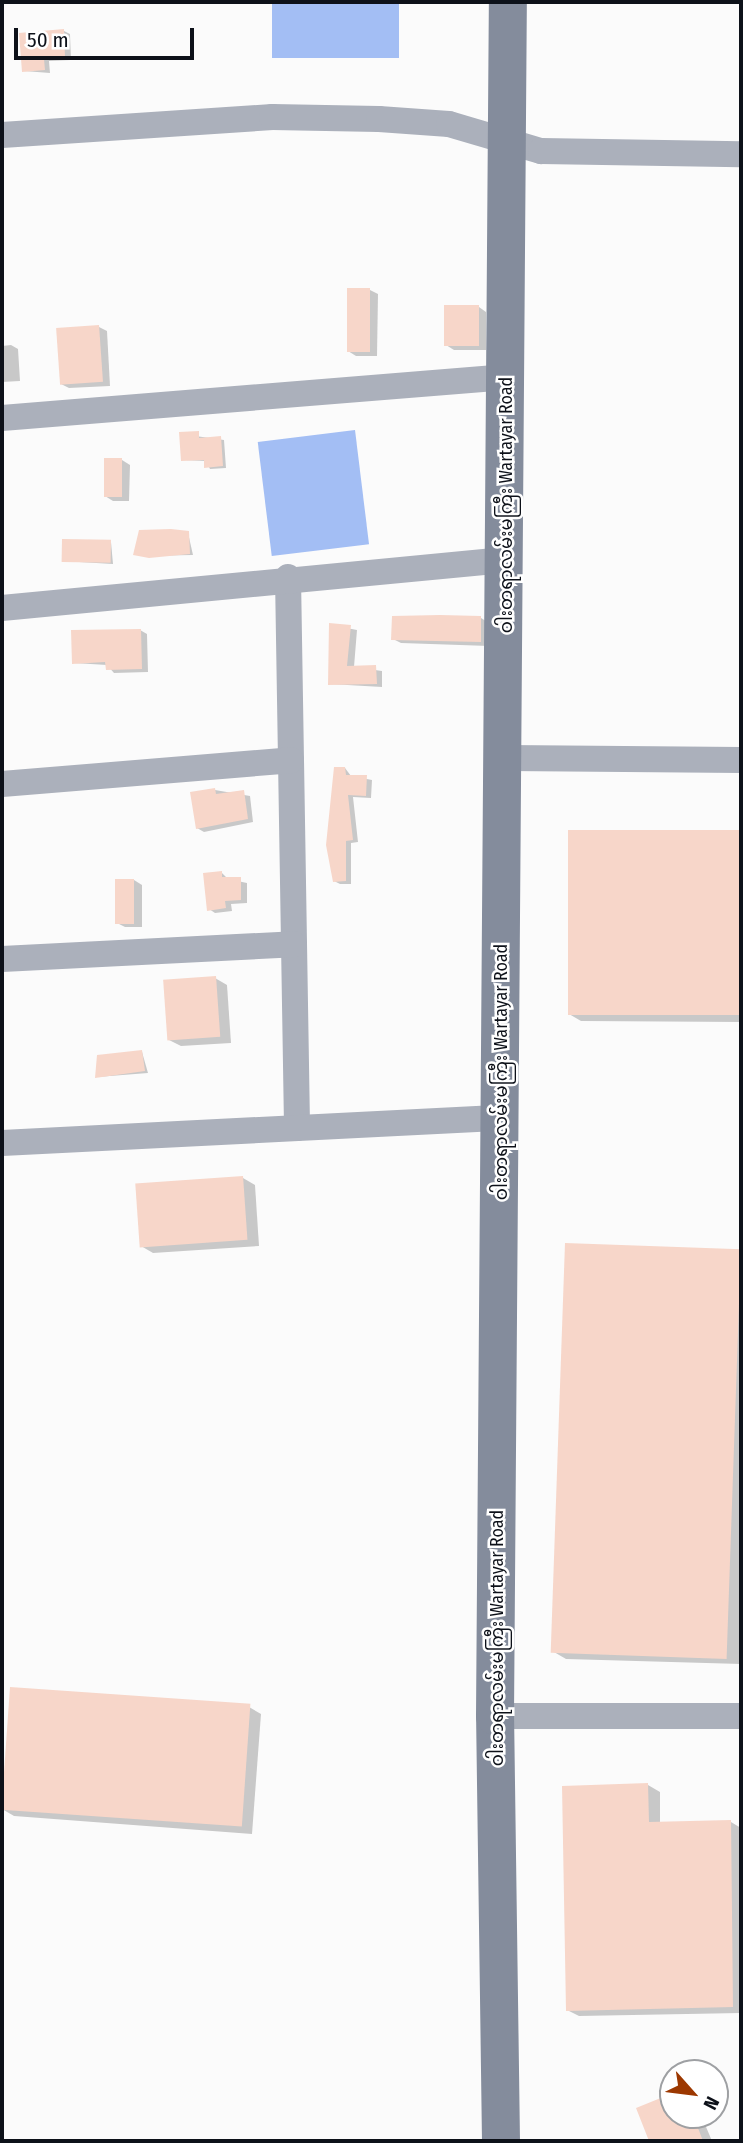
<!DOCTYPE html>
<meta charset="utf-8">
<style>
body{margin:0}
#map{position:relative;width:743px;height:2143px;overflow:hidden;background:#fbfbfb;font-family:"Fira Sans Condensed","Noto Sans Myanmar",sans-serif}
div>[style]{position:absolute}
.water>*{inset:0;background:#a3bef4;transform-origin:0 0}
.shadow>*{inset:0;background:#0003;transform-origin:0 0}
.building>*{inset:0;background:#f7d6c9;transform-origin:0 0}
.street>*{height:26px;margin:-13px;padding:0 13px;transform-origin:13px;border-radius:13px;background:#abb0bb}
.secondary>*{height:38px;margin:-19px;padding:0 19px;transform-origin:19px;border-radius:19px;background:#848c9c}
span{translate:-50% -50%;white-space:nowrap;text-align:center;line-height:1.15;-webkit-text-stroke:5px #fff;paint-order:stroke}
.street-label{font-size:18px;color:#0d1119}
.frame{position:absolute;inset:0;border:4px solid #0d1119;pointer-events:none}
.north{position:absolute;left:659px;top:2059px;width:70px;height:70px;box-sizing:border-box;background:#fff;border:2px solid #9ea0a3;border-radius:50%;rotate:118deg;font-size:19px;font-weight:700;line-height:28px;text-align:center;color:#0d1119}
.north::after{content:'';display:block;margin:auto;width:24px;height:32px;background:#9c3801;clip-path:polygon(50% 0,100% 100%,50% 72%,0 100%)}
.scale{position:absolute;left:14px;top:28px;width:180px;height:32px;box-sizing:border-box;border:4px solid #0d1119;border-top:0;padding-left:9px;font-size:21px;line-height:24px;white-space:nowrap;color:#0d1119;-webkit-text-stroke:5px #fff;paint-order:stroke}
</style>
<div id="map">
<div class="water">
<i style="left:272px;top:2px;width:127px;height:56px"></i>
<i style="left:355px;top:430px;width:115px;height:98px;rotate:83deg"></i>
</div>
<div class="shadow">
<i style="clip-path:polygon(64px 31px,70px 34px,71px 60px,49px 61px,50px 73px,24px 71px)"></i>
<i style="clip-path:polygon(370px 290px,378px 294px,377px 356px,356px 356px,348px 351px)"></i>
<i style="clip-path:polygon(479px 307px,486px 312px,486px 350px,454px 350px,446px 345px)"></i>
<i style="clip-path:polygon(99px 327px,107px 331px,110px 386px,69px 388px,61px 384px)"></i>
<i style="clip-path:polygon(11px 345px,18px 349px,20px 381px,2px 382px,2px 346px)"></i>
<i style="clip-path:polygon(181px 434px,224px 440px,226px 468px,210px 469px,206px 461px,183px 460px)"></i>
<i style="clip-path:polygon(122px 460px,130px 465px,129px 501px,113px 501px,105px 496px)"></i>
<i style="left:2px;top:466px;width:2px;height:29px;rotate:27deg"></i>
<i style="clip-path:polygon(188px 533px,193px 555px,138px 556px)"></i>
<i style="clip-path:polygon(111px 542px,113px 564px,62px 561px)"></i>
<i style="clip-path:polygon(481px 618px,489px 623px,489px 646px,401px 643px,393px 639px)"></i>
<i style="clip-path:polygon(331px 625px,357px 630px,354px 667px,382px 671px,382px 687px,330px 684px)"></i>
<i style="clip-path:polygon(140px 630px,147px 634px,148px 672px,114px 673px,107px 665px,74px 663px)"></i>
<i style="clip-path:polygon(345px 768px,351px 776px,372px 780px,371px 798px,353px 797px,358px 842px,351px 843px,351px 884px,340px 884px,334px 881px)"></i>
<i style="clip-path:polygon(215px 790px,250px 796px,253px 822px,204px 832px,197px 828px)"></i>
<i style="clip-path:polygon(570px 832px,741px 832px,741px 1022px,581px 1021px,569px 1014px)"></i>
<i style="clip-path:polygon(221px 872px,228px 879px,247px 883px,247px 903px,231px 904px,232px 911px,215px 913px,209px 909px)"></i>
<i style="clip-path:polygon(134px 880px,142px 885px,142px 927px,125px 927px,117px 923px,116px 881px)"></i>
<i style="clip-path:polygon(215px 978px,227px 985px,231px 1043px,181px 1046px,169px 1040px)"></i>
<i style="clip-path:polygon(142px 1052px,148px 1073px,97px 1077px)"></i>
<i style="clip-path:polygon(243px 1178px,255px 1185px,259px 1246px,153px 1253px,141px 1246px)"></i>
<i style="clip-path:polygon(567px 1245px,741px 1250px,741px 1664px,566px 1659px,554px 1652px)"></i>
<i style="clip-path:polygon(12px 1689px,249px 1707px,261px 1714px,252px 1834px,14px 1816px,2px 1809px)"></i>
<i style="clip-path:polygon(648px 1785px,660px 1792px,660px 1823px,731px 1822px,741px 1828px,741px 2013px,579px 2016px,567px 2010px)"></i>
<i style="clip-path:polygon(673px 2094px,673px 2115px,701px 2115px,712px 2141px,651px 2141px,638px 2109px)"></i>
</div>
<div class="building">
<i style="clip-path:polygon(64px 29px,65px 57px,44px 59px,45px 70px,22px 72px,19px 33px)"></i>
<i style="left:347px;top:288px;width:23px;height:64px"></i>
<i style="left:444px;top:305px;width:35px;height:41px"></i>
<i style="left:99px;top:325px;width:57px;height:43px;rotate:86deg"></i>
<i style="clip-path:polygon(199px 431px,199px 438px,221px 436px,223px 466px,204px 468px,204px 460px,181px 461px,179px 432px)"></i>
<i style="left:122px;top:458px;width:39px;height:18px;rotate:90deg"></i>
<i style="clip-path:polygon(171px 529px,189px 531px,190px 554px,149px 558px,133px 555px,139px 530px)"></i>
<i style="left:62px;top:539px;width:49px;height:23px;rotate:1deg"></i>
<i style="clip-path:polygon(440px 615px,481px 616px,481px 642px,391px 640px,392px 616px)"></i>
<i style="clip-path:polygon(329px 623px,351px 625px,347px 666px,376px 665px,377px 684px,328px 685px)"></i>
<i style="clip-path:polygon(141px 629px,142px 669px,106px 670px,105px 662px,72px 664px,71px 630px)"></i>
<i style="clip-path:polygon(334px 767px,345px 767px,346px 775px,367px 775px,366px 796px,348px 795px,353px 840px,346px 841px,346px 881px,333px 882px,326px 845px)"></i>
<i style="clip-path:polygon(215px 788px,216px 794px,244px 790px,248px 819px,196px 829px,190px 792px)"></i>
<i style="left:568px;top:830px;width:173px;height:185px"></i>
<i style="clip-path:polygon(222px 871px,222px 877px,241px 877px,241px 900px,225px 901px,226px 908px,207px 911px,203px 873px)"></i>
<i style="left:115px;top:879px;width:19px;height:45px"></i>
<i style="left:216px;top:976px;width:61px;height:53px;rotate:86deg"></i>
<i style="clip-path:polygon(142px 1050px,145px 1071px,95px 1078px,97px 1055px)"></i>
<i style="left:243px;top:1176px;width:64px;height:108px;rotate:86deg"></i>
<i style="left:565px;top:1243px;width:176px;height:410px;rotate:2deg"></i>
<i style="left:10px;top:1687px;width:241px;height:123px;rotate:4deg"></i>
<i style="clip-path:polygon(648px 1783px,649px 1822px,731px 1820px,733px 2007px,566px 2011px,562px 1786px)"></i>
<i style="clip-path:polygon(673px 2093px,673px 2115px,693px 2115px,703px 2141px,649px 2141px,636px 2108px)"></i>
</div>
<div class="street">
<i style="left:2px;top:135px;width:271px;rotate:-3.8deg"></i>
<i style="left:272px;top:117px;width:107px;rotate:1.1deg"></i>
<i style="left:379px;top:119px;width:70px;rotate:4.1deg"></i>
<i style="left:449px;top:124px;width:96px;rotate:16.4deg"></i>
<i style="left:541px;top:151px;width:200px;rotate:0.9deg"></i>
<i style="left:2px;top:418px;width:507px;rotate:-4.64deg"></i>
<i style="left:288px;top:577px;width:551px;rotate:89.06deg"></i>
<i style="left:2px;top:608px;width:505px;rotate:-5.45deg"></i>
<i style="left:505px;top:758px;width:236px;rotate:0.5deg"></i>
<i style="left:2px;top:784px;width:290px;rotate:-4.7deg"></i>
<i style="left:2px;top:959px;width:292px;rotate:-2.9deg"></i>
<i style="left:2px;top:1143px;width:500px;rotate:-2.9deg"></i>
<i style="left:495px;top:1716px;width:246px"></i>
</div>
<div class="secondary">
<i style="left:501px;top:2141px;width:425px;rotate:-90.8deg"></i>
<i style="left:495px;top:1716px;width:1714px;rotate:-89.57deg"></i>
</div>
<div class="street-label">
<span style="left:506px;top:505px;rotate:-90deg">ဝါးတရာလမ်းမကြီး Wartayar Road</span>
<span style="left:501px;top:1072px;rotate:-90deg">ဝါးတရာလမ်းမကြီး Wartayar Road</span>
<span style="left:497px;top:1638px;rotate:-90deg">ဝါးတရာလမ်းမကြီး Wartayar Road</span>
</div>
<div class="frame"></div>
<div class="north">N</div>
<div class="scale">50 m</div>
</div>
